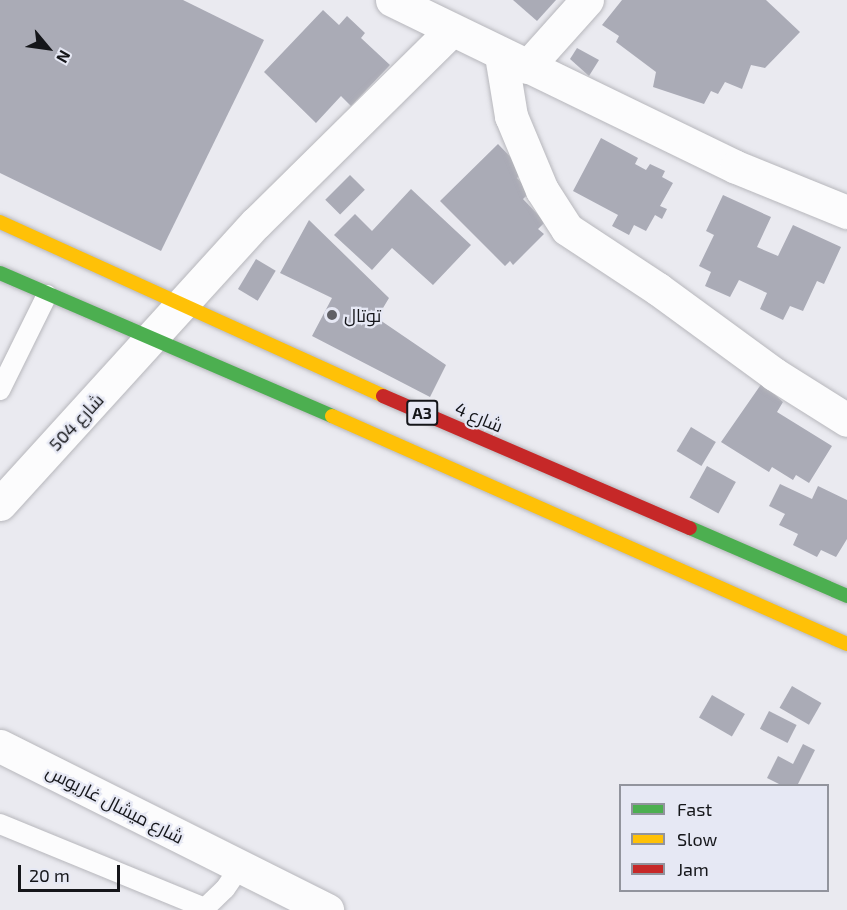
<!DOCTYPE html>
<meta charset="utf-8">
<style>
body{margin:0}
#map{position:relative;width:847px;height:910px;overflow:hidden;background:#eaeaf0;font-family:"Exo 2",Cairo,sans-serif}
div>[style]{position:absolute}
.building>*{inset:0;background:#aaabb6;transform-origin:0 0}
.roads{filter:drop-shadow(0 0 2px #b7b7bc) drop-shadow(0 0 2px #b7b7bc)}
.lane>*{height:20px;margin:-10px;padding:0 10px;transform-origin:10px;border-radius:10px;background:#fcfcfd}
.street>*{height:33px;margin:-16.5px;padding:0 16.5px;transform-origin:16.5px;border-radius:16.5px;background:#fcfcfd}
.fast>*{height:14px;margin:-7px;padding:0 7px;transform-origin:7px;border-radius:7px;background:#4caf50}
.slow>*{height:14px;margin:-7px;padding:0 7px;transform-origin:7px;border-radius:7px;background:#ffc107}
.jam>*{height:14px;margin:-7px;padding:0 7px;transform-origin:7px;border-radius:7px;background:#c62828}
.dots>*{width:16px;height:16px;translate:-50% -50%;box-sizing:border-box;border:3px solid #e6e8f4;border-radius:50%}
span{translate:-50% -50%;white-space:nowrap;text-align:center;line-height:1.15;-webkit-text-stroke:4.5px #e6e8f4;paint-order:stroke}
.shield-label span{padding:2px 4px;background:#e6e8f4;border:2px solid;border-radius:4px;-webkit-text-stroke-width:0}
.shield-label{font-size:16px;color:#15161a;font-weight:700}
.poi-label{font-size:18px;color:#15161a}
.left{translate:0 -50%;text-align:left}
.street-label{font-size:18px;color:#15161a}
.legend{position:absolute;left:619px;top:784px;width:210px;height:108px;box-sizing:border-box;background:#e6e8f4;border:2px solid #92949d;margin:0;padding:8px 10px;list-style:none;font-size:18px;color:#15161a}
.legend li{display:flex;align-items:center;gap:12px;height:30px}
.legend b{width:30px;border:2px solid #92949d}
.north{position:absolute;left:18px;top:18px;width:60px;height:60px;-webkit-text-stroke:4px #e6e8f4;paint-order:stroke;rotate:119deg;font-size:16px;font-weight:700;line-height:24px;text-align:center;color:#15161a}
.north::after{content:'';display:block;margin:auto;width:21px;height:27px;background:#15161a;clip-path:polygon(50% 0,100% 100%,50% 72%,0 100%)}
.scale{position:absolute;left:18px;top:865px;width:102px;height:27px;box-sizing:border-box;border:3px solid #15161a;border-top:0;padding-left:8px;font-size:18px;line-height:21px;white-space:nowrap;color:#15161a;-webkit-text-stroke:4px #e6e8f4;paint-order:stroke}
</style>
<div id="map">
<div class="building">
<i style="clip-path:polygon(0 0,183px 0,264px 40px,161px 251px,0 173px)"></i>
<i style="clip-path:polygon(513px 0,556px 0,537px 21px)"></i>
<i style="clip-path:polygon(622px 0,766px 0,800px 32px,765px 68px,751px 65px,742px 89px,725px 82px,718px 94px,711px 91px,704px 104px,653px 87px,656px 72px,616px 42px,619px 36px,602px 25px)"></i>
<i style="clip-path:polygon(323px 10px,339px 25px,347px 16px,365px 33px,361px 38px,390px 65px,351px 106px,341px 96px,316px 123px,264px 72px)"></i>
<i style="clip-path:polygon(577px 48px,599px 60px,589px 76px,570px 59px)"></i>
<i style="clip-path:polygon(601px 138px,638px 158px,635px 164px,646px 170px,650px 164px,665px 171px,662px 177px,673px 183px,660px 206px,667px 209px,662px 219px,655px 215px,646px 231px,634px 225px,629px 235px,612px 226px,618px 215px,573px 191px)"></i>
<i style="clip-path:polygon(498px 144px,524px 171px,517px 178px,530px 192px,523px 199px,545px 222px,538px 229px,544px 234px,513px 265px,510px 261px,505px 266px,440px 201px)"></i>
<i style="left:350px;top:175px;width:21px;height:35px;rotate:45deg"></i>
<i style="clip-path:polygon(411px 189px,471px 245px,433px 285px,392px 248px,372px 270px,334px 235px,355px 214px,372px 231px)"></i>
<i style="clip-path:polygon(723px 195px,771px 217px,757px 247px,778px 256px,793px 225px,841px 247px,824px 284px,817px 281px,803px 311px,790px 306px,783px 320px,760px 309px,767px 293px,739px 280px,730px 297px,705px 286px,711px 272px,699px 266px,714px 235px,706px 231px)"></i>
<i style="clip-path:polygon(309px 220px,389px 298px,377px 318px,446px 365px,430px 397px,312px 336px,332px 298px,280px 273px)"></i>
<i style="left:256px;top:259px;width:23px;height:35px;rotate:31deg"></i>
<i style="clip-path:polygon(762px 383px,783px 402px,777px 412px,832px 446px,809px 483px,796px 475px,793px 480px,772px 467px,769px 472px,721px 442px)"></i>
<i style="left:691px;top:427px;width:29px;height:28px;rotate:31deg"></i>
<i style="left:707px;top:466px;width:33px;height:36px;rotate:29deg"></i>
<i style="clip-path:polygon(780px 484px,812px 499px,818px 486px,847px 500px,847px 539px,836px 557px,821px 550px,817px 557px,793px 545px,798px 534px,779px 525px,785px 514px,769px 506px)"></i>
<i style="left:792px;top:686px;width:34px;height:25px;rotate:30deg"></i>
<i style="left:712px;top:695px;width:38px;height:26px;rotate:30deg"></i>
<i style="left:769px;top:711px;width:31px;height:20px;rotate:27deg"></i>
<i style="clip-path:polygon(803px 744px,815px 750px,797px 786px,783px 786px,767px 778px,778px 756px,793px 764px)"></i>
</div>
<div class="roads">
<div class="lane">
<i style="left:0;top:390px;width:106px;rotate:-63.7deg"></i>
<i style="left:0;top:824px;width:222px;rotate:22.3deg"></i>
<i style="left:203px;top:910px;width:30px;rotate:-44deg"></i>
<i style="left:225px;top:889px;width:27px;rotate:-56deg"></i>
</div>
<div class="street">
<i style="left:392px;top:0;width:382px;rotate:25.9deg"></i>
<i style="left:736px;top:167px;width:120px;rotate:22.1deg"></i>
<i style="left:501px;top:55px;width:62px;rotate:80.7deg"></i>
<i style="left:511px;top:116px;width:80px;rotate:67.3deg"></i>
<i style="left:542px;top:190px;width:46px;rotate:57.3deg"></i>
<i style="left:567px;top:229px;width:109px;rotate:33.4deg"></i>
<i style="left:658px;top:289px;width:144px;rotate:36.2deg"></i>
<i style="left:774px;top:374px;width:86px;rotate:32.2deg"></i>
<i style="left:527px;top:67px;width:90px;rotate:-48.2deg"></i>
<i style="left:0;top:504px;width:380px;rotate:-47.7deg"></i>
<i style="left:256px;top:223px;width:274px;rotate:-44.6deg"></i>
<i style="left:0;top:746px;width:366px;rotate:26.6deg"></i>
</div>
<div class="fast">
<i style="left:0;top:273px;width:361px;rotate:23.3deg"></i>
<i style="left:690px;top:528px;width:171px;rotate:23.4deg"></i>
</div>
<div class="slow">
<i style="left:0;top:222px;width:421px;rotate:24.4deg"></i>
<i style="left:332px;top:416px;width:563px;rotate:23.88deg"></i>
</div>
<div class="jam">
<i style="left:383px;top:396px;width:334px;rotate:23.3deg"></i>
</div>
</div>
<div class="dots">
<i style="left:332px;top:315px;background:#606065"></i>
</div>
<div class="shield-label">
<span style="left:422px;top:413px">A3</span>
</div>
<div class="poi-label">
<span class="left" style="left:344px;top:315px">توتال</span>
</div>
<div class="street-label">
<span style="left:479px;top:417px;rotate:23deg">شارع 4</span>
<span style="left:76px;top:422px;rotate:-47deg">شارع 504</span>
<span style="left:115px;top:804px;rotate:27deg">شارع ميشال غاريوس</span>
</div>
<ul class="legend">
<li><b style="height:8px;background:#4caf50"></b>Fast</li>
<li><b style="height:8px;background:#ffc107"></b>Slow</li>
<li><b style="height:8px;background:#c62828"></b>Jam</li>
</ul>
<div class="north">N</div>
<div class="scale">20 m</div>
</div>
